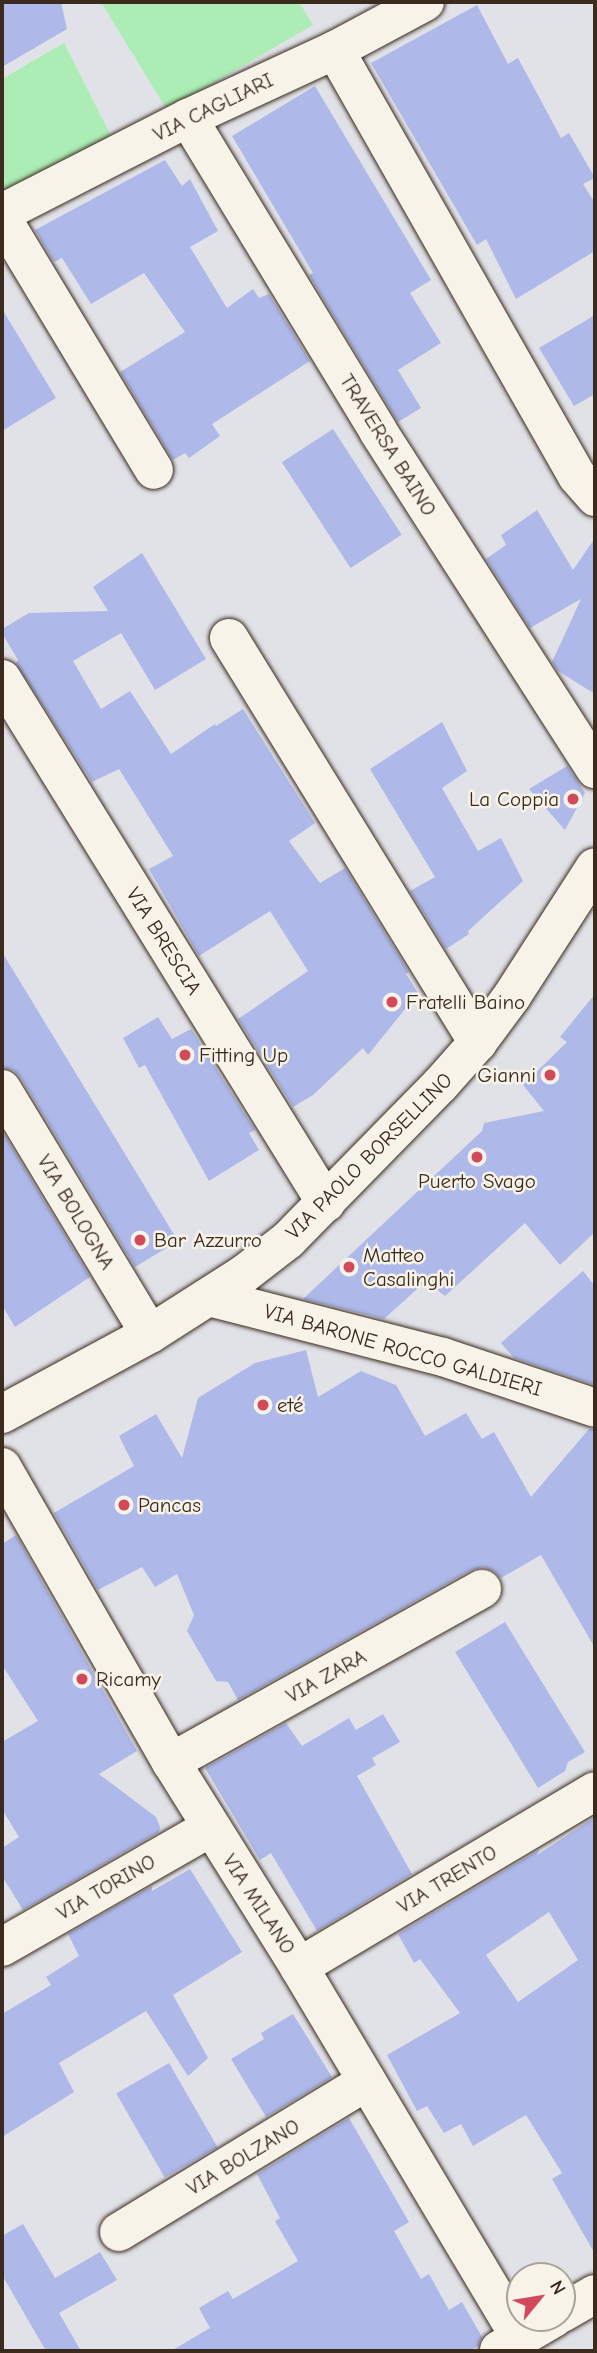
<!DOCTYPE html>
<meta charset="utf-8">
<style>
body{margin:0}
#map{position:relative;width:597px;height:2353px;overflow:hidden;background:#e1e2e8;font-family:"Comic Neue",sans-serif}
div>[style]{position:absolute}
.green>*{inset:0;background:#acedb6}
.building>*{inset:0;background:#aeb9e9;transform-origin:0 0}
.roads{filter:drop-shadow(0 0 2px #3b2a1e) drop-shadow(0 0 2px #3b2a1e)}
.minor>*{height:38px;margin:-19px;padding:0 19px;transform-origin:19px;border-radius:19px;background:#f7f3e8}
.dots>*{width:19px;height:19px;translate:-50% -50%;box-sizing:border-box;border:4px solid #f7f3e8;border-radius:50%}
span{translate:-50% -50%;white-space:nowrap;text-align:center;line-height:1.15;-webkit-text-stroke:5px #f7f3e8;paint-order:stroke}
.street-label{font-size:21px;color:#3b2a1e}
.poi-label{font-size:21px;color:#3b2a1e}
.right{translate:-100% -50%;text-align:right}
.left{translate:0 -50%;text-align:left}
.frame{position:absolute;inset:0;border:4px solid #3b2a1e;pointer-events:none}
.north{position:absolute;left:506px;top:2262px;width:70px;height:70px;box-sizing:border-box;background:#f7f3e8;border:2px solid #aca397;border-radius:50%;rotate:60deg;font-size:19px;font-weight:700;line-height:28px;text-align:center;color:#3b2a1e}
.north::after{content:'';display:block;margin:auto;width:24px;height:32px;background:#d1495b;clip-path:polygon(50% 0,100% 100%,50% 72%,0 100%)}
</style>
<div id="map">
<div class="green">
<i style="clip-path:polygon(101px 2px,299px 2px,313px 25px,167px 110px)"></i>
<i style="clip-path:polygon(64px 43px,111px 136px,2px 197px,2px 79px)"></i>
</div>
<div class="building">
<i style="clip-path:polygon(2px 2px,61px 2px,67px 29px,2px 67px)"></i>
<i style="clip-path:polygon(477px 5px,508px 64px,518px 58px,561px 138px,569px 133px,595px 178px,583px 184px,595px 203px,595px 251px,516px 299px,486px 239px,477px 245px,371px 63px)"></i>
<i style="clip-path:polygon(315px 86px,431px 280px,410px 293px,441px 343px,398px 370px,421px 408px,398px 422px,309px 275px,313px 273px,232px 136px)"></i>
<i style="clip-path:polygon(165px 160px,182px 186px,190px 179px,218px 231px,190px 247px,227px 308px,253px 289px,259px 298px,269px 294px,310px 361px,212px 424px,220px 436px,189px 458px,185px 453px,173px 460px,120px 372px,185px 332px,144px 273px,91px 304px,62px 258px,54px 262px,35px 230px)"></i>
<i style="clip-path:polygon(2px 309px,56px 398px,2px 431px)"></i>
<i style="clip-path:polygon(595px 315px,595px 394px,574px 406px,539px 348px)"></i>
<i style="left:333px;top:429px;width:126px;height:61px;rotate:57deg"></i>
<i style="clip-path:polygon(537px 510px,573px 570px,595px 538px,595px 694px,558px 671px,552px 662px,581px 599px,530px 628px,486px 559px,506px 545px,501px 535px)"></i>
<i style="clip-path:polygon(142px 553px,206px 659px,155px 690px,121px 633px,73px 661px,101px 709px,130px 691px,171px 754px,215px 724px,216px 726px,243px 709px,315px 823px,289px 841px,320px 883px,345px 868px,409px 972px,406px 974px,418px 993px,368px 1055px,363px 1048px,313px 1095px,293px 1107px,238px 1019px,308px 971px,270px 911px,199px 956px,149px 869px,173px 856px,119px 769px,92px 782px,16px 663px,18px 660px,2px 633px,2px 629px,29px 613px,108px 611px,93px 587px)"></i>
<i style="clip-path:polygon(442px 722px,467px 771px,442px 788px,478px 851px,501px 838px,523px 881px,468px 931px,469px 934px,446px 949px,410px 891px,435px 877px,370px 769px)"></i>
<i style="clip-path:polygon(567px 766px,585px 793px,565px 830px,529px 789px)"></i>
<i style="clip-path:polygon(2px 952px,178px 1241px,135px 1267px,21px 1078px,13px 1070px,2px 1067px)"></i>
<i style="clip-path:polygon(595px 994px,595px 1232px,560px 1265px,525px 1223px,445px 1296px,426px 1281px,384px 1319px,303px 1299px,482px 1131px,484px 1123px,544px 1111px,523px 1085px,567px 1042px,560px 1037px)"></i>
<i style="clip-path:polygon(158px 1017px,172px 1039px,191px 1029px,255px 1130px,249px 1133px,259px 1150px,209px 1181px,145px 1065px,139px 1068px,123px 1038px)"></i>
<i style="clip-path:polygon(2px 1131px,90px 1277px,15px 1327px,2px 1305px)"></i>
<i style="clip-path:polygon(583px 1271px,595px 1286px,595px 1385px,514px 1358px,501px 1343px)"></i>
<i style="clip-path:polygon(306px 1350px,318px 1397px,361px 1371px,396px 1385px,425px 1436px,466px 1413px,482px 1439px,494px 1432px,531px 1497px,589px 1429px,595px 1429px,595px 1648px,541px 1555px,501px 1578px,494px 1571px,483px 1567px,471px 1570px,238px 1700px,228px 1682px,216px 1681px,187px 1631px,194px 1615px,177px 1574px,155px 1587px,142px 1567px,98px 1590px,54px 1513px,134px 1466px,119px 1436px,156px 1414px,182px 1458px,198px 1398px,255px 1363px)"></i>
<i style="clip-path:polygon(16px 1535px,137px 1751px,99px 1774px,156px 1817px,160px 1827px,159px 1832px,23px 1910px,2px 1876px,2px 1848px,19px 1837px,2px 1809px,2px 1742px,38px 1721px,2px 1665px,2px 1544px)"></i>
<i style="clip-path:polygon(505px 1622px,585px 1752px,568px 1762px,565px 1771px,538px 1788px,455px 1652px)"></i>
<i style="clip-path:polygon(383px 1714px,400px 1742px,372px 1758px,376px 1765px,357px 1776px,412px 1874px,317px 1931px,271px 1853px,260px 1860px,205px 1768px,286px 1723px,302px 1746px,349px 1718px,356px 1730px)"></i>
<i style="clip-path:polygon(evenodd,595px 1817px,595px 2254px,552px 2179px,562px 2173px,526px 2115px,473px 2146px,461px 2124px,444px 2133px,427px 2106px,417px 2111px,387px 2055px,460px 2013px,420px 1959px,414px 1963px,398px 1934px,539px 1850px,537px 1855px,595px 1817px,549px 1912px,578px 1960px,518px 2002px,486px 1955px,549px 1912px)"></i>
<i style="clip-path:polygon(190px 1869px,242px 1952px,173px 1995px,208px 2058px,188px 2076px,146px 2011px,59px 2063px,74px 2092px,2px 2137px,2px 2014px,51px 1985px,46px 1977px,79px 1956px,68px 1934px,152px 1886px,152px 1891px)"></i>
<i style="clip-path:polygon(293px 2014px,332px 2077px,266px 2117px,231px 2059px,264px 2039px,261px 2033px)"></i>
<i style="left:169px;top:2063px;width:97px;height:61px;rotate:60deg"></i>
<i style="clip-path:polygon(349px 2118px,409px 2222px,394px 2231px,421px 2279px,429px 2274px,449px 2310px,462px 2302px,482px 2337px,478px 2346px,470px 2351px,171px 2351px,210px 2328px,199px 2308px,228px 2291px,233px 2299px,298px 2261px,275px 2221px,280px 2218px,257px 2174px)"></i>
<i style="clip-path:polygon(23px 2224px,55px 2278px,100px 2252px,117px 2280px,59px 2313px,81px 2351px,46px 2351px,2px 2275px,2px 2236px)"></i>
</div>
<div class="roads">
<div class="minor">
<i style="left:335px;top:50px;width:490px;rotate:60.4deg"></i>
<i style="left:577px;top:476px;width:28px;rotate:49deg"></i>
<i style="left:188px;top:118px;width:366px;rotate:58.7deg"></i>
<i style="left:378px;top:431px;width:402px;rotate:57.3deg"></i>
<i style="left:2px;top:213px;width:209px;rotate:-27.1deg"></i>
<i style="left:188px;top:118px;width:162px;rotate:-24.8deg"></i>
<i style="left:335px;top:50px;width:102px;rotate:-28.1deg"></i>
<i style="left:2px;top:218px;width:294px;rotate:58.9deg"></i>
<i style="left:229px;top:638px;width:475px;rotate:58.4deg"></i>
<i style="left:2px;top:679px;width:616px;rotate:58.27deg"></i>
<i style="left:2px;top:1089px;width:286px;rotate:58.9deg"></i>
<i style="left:209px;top:1297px;width:242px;rotate:14.4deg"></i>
<i style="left:443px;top:1357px;width:160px;rotate:18.5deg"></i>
<i style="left:2px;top:1414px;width:168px;rotate:-28.4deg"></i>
<i style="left:150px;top:1334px;width:112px;rotate:-32.6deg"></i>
<i style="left:244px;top:1274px;width:56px;rotate:-37.7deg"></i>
<i style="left:288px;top:1240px;width:217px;rotate:-45.6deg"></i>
<i style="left:440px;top:1085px;width:57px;rotate:-48.5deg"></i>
<i style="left:478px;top:1042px;width:57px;rotate:-53.5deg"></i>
<i style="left:512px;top:996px;width:153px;rotate:-57.2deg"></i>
<i style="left:2px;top:1467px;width:340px;rotate:60.2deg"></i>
<i style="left:171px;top:1762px;width:242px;rotate:58deg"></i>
<i style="left:299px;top:1967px;width:432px;rotate:59.2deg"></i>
<i style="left:171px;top:1762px;width:356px;rotate:-29.1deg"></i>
<i style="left:2px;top:1947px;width:240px;rotate:-29.8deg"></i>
<i style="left:299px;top:1967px;width:344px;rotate:-30.7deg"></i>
<i style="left:119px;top:2232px;width:290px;rotate:-31.3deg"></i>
<i style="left:562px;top:2313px;width:38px;rotate:-30deg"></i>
<i style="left:499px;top:2350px;width:64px;rotate:-30.2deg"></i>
</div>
</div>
<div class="dots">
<i style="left:573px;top:799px;background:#d1495b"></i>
<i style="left:392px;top:1002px;background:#d1495b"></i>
<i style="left:185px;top:1055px;background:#d1495b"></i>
<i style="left:550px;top:1075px;background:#d1495b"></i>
<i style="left:477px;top:1157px;background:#d1495b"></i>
<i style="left:140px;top:1240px;background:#d1495b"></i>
<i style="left:349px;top:1267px;background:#d1495b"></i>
<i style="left:263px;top:1405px;background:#d1495b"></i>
<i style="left:124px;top:1505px;background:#d1495b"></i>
<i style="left:82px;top:1679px;background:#d1495b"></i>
</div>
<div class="street-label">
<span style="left:213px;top:107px;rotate:-26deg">VIA CAGLIARI</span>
<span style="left:388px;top:445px;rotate:58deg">TRAVERSA BAINO</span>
<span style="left:164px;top:941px;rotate:58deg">VIA BRESCIA</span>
<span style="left:369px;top:1156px;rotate:-45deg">VIA PAOLO BORSELLINO</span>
<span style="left:76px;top:1212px;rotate:59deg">VIA BOLOGNA</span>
<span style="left:403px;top:1350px;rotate:16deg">VIA BARONE ROCCO GALDIERI</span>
<span style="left:326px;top:1676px;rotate:-29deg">VIA ZARA</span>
<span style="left:447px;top:1879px;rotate:-31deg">VIA TRENTO</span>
<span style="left:106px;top:1887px;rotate:-30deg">VIA TORINO</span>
<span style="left:259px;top:1904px;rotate:57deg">VIA MILANO</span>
<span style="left:243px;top:2157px;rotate:-31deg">VIA BOLZANO</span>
</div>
<div class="poi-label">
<span class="right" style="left:559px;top:799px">La Coppia</span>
<span class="left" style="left:406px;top:1002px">Fratelli Baino</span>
<span class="left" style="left:199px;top:1055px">Fitting Up</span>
<span class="right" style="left:536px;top:1075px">Gianni</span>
<span style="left:477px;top:1181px">Puerto Svago</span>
<span class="left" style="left:154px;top:1240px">Bar Azzurro</span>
<span class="left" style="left:363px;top:1267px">Matteo<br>Casalinghi</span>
<span class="left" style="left:277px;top:1405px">eté</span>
<span class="left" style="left:138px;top:1505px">Pancas</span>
<span class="left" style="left:96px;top:1679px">Ricamy</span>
</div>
<div class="frame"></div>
<div class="north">N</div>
</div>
